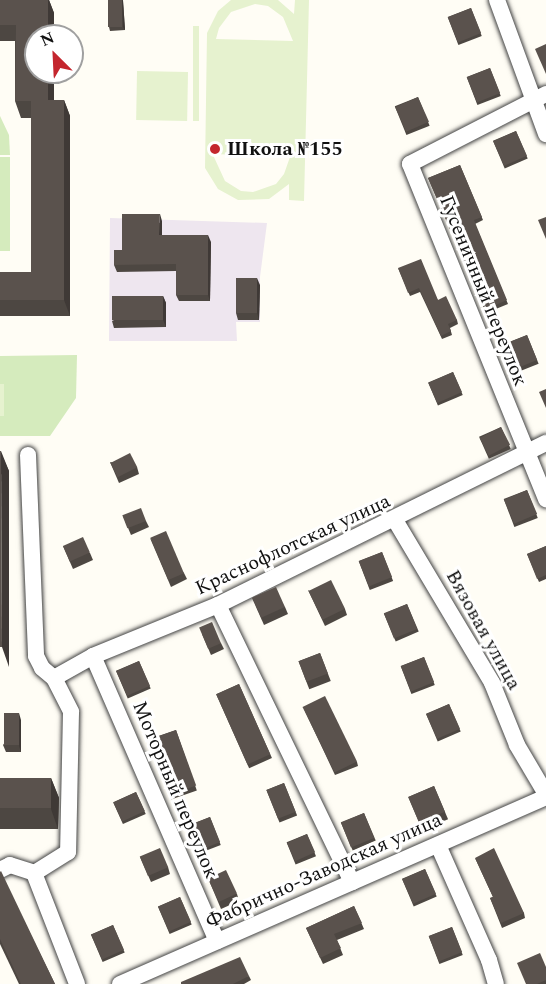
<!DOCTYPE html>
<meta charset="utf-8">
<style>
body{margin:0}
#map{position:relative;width:546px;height:984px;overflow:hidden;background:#fffdf5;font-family:Spectral,serif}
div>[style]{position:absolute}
.industrial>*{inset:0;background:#eee6ef}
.green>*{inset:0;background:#d5ebbd;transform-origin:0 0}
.pitch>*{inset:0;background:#e6f2cf;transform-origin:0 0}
.roads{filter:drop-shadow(0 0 2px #444) drop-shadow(0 0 2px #444)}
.minor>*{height:16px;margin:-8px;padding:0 8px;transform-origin:8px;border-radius:8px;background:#fff}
.wall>*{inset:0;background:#4d4742;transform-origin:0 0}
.shaded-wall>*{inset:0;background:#3f3936}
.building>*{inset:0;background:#5a524d;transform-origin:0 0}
.dots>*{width:16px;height:16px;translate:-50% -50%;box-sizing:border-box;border:3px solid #fff;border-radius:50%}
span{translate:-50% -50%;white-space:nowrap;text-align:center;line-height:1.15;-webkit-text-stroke:6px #fff;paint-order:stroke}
.poi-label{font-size:20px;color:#111;font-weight:700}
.left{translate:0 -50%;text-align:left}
.street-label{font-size:20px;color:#111}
.north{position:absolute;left:24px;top:24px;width:60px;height:60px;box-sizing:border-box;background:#fff;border:2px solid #a0a0a0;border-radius:50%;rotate:336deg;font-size:16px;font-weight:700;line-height:24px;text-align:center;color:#111}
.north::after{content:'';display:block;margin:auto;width:21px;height:27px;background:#c4262e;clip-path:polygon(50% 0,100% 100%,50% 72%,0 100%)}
</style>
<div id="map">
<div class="industrial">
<i style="clip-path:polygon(110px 218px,267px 223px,260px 277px,260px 322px,236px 322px,237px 341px,109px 341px)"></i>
</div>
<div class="green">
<i style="clip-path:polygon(0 116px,9px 135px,10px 155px,0 155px)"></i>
<i style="left:0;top:157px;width:10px;height:94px"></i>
<i style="clip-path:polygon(77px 355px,76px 398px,50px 436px,0 436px,0 356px)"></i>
</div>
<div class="pitch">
<i style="clip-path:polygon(evenodd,231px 0,278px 0,294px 14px,295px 0,309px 0,304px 201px,289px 200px,289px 184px,269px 199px,238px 200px,218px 189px,205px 168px,207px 33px,218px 11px,231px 0,255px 4px,268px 6px,283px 17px,293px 41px,216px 39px,219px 28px,231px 12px,255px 4px,231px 0,213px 155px,214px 154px,290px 157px,284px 174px,276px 184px,253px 192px,241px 191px,225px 181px,213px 155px)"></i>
<i style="left:193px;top:26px;width:6px;height:95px"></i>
<i style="left:137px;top:71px;width:51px;height:49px;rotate:1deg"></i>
<i style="left:0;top:384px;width:4px;height:32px"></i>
</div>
<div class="roads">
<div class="minor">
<i style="left:497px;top:0;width:143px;rotate:69.9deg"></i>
<i style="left:546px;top:94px;width:153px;rotate:152.8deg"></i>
<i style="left:410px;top:164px;width:362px;rotate:67.9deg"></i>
<i style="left:28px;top:455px;width:201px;rotate:87.7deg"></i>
<i style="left:36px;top:656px;width:13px;rotate:63deg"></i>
<i style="left:42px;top:668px;width:16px;rotate:40deg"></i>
<i style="left:54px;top:678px;width:38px;rotate:63deg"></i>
<i style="left:71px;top:712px;width:140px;rotate:91.2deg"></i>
<i style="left:68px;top:852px;width:40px;rotate:148deg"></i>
<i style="left:395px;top:520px;width:190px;rotate:59.2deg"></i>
<i style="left:492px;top:683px;width:67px;rotate:68deg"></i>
<i style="left:517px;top:745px;width:57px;rotate:59.4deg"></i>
<i style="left:218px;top:605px;width:308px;rotate:64.2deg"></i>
<i style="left:93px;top:656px;width:311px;rotate:66.5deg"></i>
<i style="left:54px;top:678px;width:45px;rotate:-29.4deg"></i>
<i style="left:93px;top:656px;width:135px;rotate:-22.2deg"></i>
<i style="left:218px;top:605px;width:366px;rotate:-26.3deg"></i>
<i style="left:438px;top:845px;width:126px;rotate:66.1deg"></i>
<i style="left:489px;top:960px;width:25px;rotate:74deg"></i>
<i style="left:0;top:870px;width:11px;rotate:-27deg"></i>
<i style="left:10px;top:865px;width:25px;rotate:18deg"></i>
<i style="left:34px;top:873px;width:119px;rotate:68.8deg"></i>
<i style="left:120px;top:984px;width:465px;rotate:-23.7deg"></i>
</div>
</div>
<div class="wall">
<i style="clip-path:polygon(0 0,49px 0,54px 13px,54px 100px,64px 100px,70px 116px,70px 316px,0 316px,0 272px,31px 272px,31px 118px,21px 118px,15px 101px,15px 41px,0 41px)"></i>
<i style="clip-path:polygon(108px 0,123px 0,125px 30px,110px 31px,109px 27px)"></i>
<i style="left:471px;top:8px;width:30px;height:25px;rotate:69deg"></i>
<i style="left:490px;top:68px;width:30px;height:25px;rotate:69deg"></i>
<i style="left:418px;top:97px;width:31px;height:25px;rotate:68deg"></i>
<i style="left:516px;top:131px;width:30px;height:25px;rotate:67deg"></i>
<i style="clip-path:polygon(460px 165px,483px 220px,475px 224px,508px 304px,486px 313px,428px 178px)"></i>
<i style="clip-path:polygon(162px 221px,162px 235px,211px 242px,210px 301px,179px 301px,176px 295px,176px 271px,117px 272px,114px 265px,122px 250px)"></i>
<i style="clip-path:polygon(398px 268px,438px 300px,457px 320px,458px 324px,450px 328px,452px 335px,442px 339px,420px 292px,410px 296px)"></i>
<i style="clip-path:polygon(260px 285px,259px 320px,238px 320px,236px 313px)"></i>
<i style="clip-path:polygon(163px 296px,166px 303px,166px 327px,114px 328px,112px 321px)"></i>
<i style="left:527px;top:335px;width:31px;height:23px;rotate:68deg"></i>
<i style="left:453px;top:372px;width:25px;height:27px;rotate:67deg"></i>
<i style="left:501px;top:427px;width:24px;height:24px;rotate:66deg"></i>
<i style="left:0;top:451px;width:22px;height:217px;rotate:66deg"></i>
<i style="clip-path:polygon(110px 462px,137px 467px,139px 474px,119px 483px)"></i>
<i style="left:527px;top:490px;width:30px;height:25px;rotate:69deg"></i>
<i style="clip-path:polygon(123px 516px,146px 521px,149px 527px,131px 535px)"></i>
<i style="clip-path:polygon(150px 538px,184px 573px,187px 579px,171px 587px)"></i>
<i style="clip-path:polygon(63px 546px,90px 553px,93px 560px,73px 569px)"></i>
<i style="clip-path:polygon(546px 546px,546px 579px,539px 582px,527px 554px)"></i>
<i style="left:382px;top:552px;width:31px;height:25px;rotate:69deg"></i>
<i style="clip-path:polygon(308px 590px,345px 609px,347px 615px,325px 626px)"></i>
<i style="clip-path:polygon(252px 598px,285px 607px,288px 614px,264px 625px)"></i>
<i style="left:407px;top:604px;width:30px;height:25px;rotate:67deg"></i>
<i style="clip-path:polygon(202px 634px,221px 643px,224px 649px,211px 655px)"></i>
<i style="left:320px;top:653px;width:30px;height:23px;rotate:69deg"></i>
<i style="left:424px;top:657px;width:30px;height:25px;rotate:69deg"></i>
<i style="left:139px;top:661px;width:30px;height:25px;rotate:67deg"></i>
<i style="left:239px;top:684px;width:81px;height:25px;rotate:66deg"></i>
<i style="left:449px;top:704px;width:30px;height:25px;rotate:67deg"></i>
<i style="clip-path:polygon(304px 709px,357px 762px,358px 766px,335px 775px)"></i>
<i style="clip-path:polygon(21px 720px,21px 752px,6px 752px,3px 745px)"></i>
<i style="left:176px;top:730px;width:64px;height:28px;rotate:71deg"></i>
<i style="clip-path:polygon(0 778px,51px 778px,59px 798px,58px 829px,0 829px)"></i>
<i style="left:284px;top:783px;width:35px;height:19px;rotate:68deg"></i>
<i style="left:434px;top:786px;width:36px;height:28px;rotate:67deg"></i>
<i style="left:136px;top:792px;width:24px;height:25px;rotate:66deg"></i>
<i style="left:364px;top:813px;width:30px;height:25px;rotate:67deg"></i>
<i style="left:210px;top:817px;width:30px;height:25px;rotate:69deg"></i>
<i style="left:307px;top:834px;width:24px;height:22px;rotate:68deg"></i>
<i style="clip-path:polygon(140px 857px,168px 867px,170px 874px,151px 882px)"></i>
<i style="clip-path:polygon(475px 858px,524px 913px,525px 918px,502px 928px,490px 898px,493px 897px)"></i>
<i style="left:425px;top:869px;width:30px;height:25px;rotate:67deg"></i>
<i style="clip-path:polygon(0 872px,55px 984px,19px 984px,0 944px)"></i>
<i style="clip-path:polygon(208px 878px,237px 894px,239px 901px,221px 909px)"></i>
<i style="left:180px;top:897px;width:30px;height:24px;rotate:67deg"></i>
<i style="clip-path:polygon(354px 906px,364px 929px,337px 940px,343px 955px,323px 964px,306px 928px)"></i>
<i style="left:113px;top:925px;width:30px;height:24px;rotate:67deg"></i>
<i style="left:452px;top:927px;width:30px;height:25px;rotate:69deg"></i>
<i style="clip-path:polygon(546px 967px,546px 984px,526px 984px)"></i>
<i style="clip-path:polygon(249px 976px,251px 980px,244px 984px,181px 984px)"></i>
</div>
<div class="shaded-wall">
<i style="clip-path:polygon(48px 0,49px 0,54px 13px,54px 36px,48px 36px)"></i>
<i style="clip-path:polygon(122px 0,123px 1px,125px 30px,123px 27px)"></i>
<i style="clip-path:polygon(48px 72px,54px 72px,54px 116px,48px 100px)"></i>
<i style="clip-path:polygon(64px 100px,70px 116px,70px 316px,64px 300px)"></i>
<i style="clip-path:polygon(160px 214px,162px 221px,162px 242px,159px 235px)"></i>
<i style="clip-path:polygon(208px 235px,211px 242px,210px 301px,208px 295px)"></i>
<i style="clip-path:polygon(257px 278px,260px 285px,259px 320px,257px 313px)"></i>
<i style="clip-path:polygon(163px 296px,166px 303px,166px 327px,163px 320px)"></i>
<i style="clip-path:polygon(1px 451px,9px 471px,9px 667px,2px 647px)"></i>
<i style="clip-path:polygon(19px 713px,21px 720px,21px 752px,19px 746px)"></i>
<i style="clip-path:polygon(51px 778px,59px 798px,58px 829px,51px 809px)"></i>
</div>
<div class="building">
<i style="clip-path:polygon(0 0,48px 0,48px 36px,36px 36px,36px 72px,48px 72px,48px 100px,64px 100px,64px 300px,0 300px,0 272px,31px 272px,31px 101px,15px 101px,16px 25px,0 25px)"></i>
<i style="left:108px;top:0;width:14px;height:27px"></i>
<i style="left:471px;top:8px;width:27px;height:25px;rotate:68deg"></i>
<i style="clip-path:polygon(546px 44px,546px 74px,535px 49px)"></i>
<i style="left:490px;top:68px;width:27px;height:25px;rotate:68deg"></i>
<i style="left:418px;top:97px;width:27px;height:25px;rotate:66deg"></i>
<i style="left:516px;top:131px;width:27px;height:25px;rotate:66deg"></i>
<i style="clip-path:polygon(460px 165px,482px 217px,474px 220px,507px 300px,485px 310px,428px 178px)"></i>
<i style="clip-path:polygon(122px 214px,160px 214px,159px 235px,208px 235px,208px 295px,176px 295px,176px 264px,114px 265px,114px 250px,122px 250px)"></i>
<i style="clip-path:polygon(546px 217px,546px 239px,538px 220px)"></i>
<i style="clip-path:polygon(421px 259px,438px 300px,446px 296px,457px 320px,448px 324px,451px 331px,441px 336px,419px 288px,408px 293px,398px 268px)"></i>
<i style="left:236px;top:278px;width:21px;height:35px"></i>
<i style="left:163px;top:296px;width:24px;height:51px;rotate:90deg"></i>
<i style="left:527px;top:335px;width:27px;height:23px;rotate:68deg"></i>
<i style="left:453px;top:372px;width:22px;height:27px;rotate:66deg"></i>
<i style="clip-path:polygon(546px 389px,546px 408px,539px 392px)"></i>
<i style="left:501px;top:427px;width:20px;height:24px;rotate:63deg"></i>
<i style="clip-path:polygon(0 451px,1px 451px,2px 647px,0 647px)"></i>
<i style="left:130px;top:453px;width:16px;height:22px;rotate:63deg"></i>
<i style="left:527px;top:490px;width:26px;height:25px;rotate:67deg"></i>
<i style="left:141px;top:508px;width:14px;height:20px;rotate:69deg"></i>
<i style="left:166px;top:531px;width:46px;height:17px;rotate:67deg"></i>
<i style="left:83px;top:537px;width:17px;height:22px;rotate:66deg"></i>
<i style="clip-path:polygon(546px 546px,546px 575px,537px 579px,527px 554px)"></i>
<i style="left:382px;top:552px;width:27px;height:25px;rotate:68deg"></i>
<i style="left:331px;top:580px;width:32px;height:25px;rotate:64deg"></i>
<i style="left:276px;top:587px;width:22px;height:26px;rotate:66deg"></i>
<i style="left:407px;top:604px;width:27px;height:25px;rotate:68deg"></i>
<i style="left:212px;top:622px;width:23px;height:14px;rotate:67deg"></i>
<i style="left:320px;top:653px;width:22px;height:23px;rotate:69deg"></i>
<i style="left:424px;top:657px;width:27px;height:25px;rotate:68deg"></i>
<i style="left:139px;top:661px;width:27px;height:25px;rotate:66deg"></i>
<i style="left:239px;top:684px;width:77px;height:25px;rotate:66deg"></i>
<i style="left:325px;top:696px;width:73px;height:25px;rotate:64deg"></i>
<i style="left:449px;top:704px;width:27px;height:25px;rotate:66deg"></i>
<i style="left:4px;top:713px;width:15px;height:32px"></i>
<i style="left:176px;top:730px;width:59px;height:28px;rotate:70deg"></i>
<i style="left:0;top:778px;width:51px;height:30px"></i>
<i style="left:284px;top:783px;width:31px;height:19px;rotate:68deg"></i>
<i style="left:434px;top:786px;width:28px;height:28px;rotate:67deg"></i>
<i style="left:136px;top:792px;width:21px;height:25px;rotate:65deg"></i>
<i style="left:364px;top:813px;width:27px;height:25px;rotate:68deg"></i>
<i style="left:210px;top:817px;width:27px;height:25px;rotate:68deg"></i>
<i style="left:307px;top:834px;width:20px;height:22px;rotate:66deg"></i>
<i style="left:160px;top:848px;width:21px;height:22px;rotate:67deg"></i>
<i style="clip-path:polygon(494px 848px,524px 913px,501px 923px,490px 898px,493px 897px,475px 858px)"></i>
<i style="left:425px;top:869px;width:27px;height:25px;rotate:66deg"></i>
<i style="left:226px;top:870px;width:26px;height:20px;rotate:65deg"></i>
<i style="clip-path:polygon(1px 871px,55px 984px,21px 984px,0 939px,0 872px)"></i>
<i style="left:180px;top:897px;width:27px;height:24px;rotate:66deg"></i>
<i style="clip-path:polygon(354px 906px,362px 923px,334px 934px,341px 948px,320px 958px,306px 928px)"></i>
<i style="left:113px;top:925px;width:27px;height:24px;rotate:66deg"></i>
<i style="left:452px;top:927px;width:27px;height:25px;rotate:68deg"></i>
<i style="clip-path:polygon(540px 953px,546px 967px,546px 980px,537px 984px,526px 984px,517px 963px)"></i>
<i style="clip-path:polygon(240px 957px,249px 976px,233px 984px,181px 984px,181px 982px)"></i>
</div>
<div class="dots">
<i style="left:215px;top:149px;background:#c4262e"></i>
</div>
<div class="poi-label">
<span class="left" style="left:227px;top:149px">Школа №155</span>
</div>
<div class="street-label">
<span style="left:483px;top:291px;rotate:68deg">Гусеничный переулок</span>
<span style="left:293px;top:545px;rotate:-25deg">Краснофлотская улица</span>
<span style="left:483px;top:630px;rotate:61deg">Вязовая улица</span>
<span style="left:175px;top:790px;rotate:67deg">Моторный переулок</span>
<span style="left:324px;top:871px;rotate:-24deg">Фабрично-Заводская улица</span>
</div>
<div class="north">N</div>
</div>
